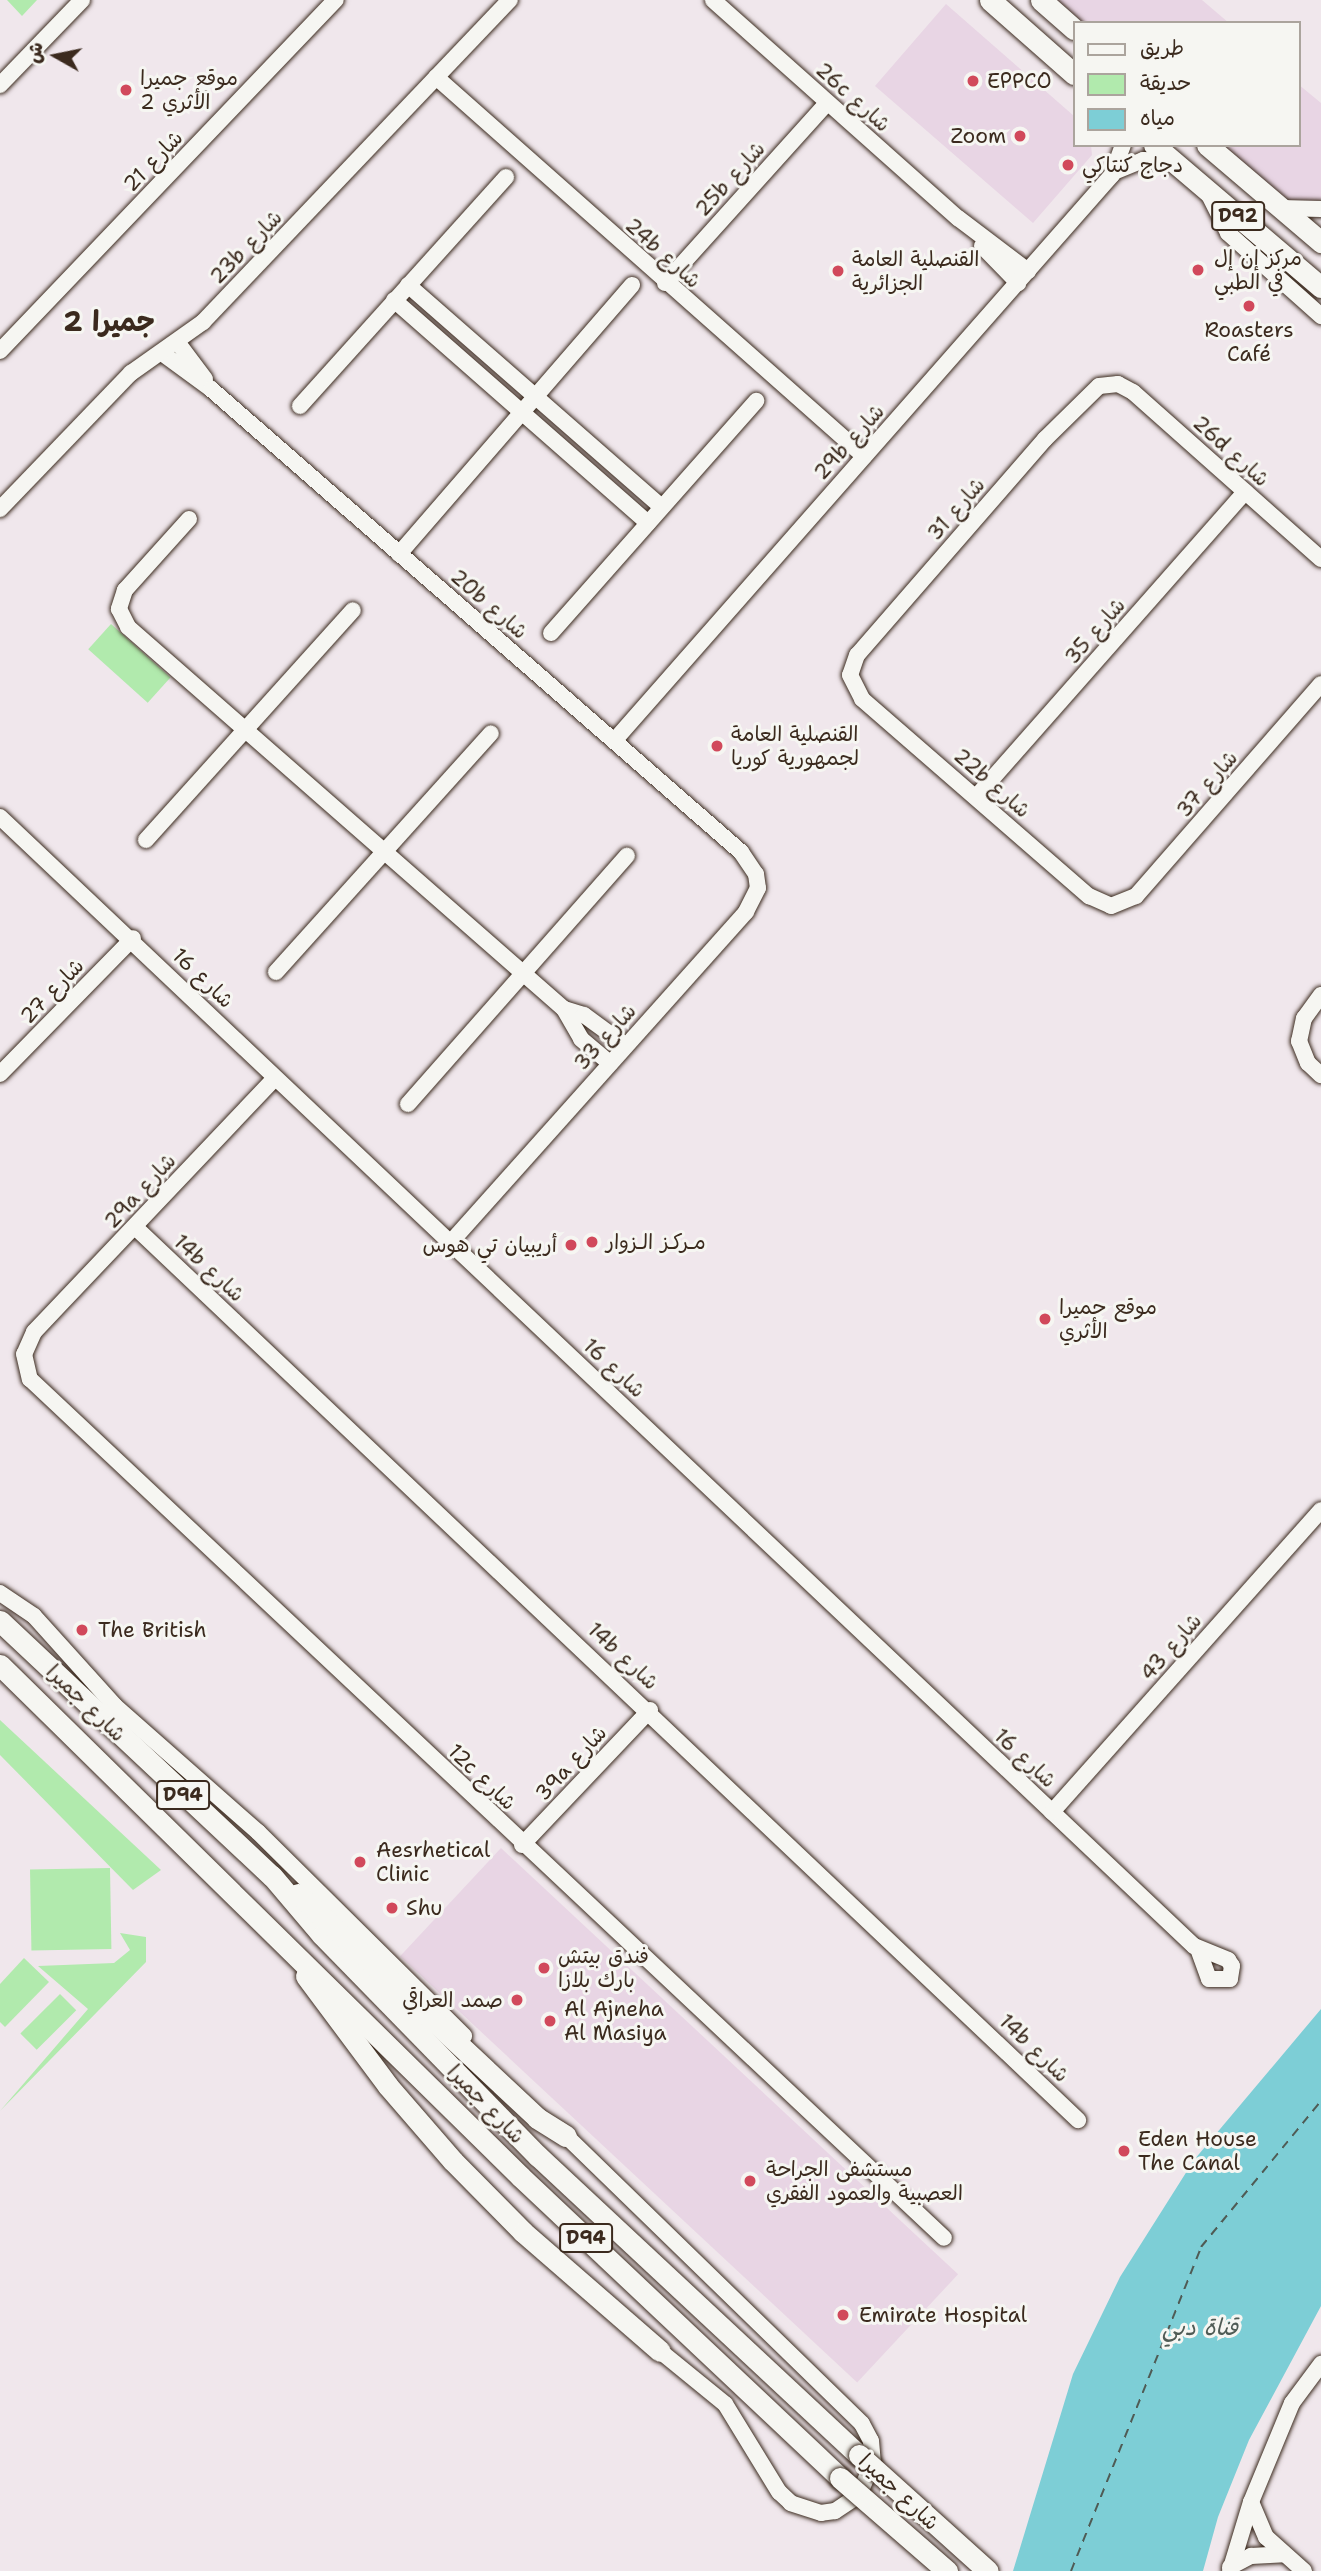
<!DOCTYPE html>
<meta charset="utf-8">
<style>
body{margin:0}
#map{position:relative;width:1321px;height:2571px;overflow:hidden;background:#f0e7ec;font-family:"Shantell Sans","Playpen Sans Arabic",sans-serif}
div>[style]{position:absolute}
.built>*{inset:0;background:#e8d5e4;transform-origin:0 0}
.green>*{inset:0;background:#b1eaad;transform-origin:0 0}
.water>*{inset:0;background:#7dced6}
.ferry>*{height:2px;margin-top:-1px;transform-origin:0;background:repeating-linear-gradient(90deg,#4f5b55 0 9px,transparent 0 16px)}
.roads{filter:drop-shadow(0 0 2px #3b2a1e) drop-shadow(0 0 2px #3b2a1e)}
.minor>*{height:16px;margin:-8px;padding:0 8px;transform-origin:8px;border-radius:8px;background:#f6f6f2}
.major>*{height:21px;margin:-10.5px;padding:0 10.5px;transform-origin:10.5px;border-radius:10.5px;background:#f6f6f2}
.bridges{filter:drop-shadow(0 0 2px #3b2a1e) drop-shadow(0 0 2px #3b2a1e)}
.major-bridge>*{height:21px;margin:-10.5px;padding:0 10.5px;transform-origin:10.5px;border-radius:10.5px;background:#f6f6f2}
.dots>*{width:19px;height:19px;translate:-50% -50%;box-sizing:border-box;border:4px solid #f6f6f2;border-radius:50%}
span{translate:-50% -50%;white-space:nowrap;text-align:center;line-height:1.15;-webkit-text-stroke:6px #f6f6f2;paint-order:stroke}
.shield-label span{padding:2px 5px;background:#f6f6f2;border:2px solid;border-radius:5px;-webkit-text-stroke-width:0}
.shield-label{font-size:19px;color:#3b2a1e;font-weight:700}
.poi-label{font-size:21px;color:#3b2a1e}
.left{translate:0 -50%;text-align:left}
.right{translate:-100% -50%;text-align:right}
.street-label{font-size:21px;color:#3b2a1e}
.water-label{font-size:23px;color:#4f5b55;font-style:italic}
.district-label{font-size:28px;color:#3b2a1e;font-weight:700}
.legend{position:absolute;left:1073px;top:21px;width:228px;height:126px;box-sizing:border-box;background:#f6f6f2;border:2px solid #aba49d;margin:0;padding:9px 12px;list-style:none;font-size:21px;color:#3b2a1e}
.legend li{display:flex;align-items:center;gap:14px;height:35px}
.legend b{width:35px;border:2px solid #aba49d}
.north{position:absolute;left:21px;top:21px;width:70px;height:70px;-webkit-text-stroke:5px #f6f6f2;paint-order:stroke;rotate:279deg;font-size:19px;font-weight:700;line-height:28px;text-align:center;color:#3b2a1e}
.north::after{content:'';display:block;margin:auto;width:24px;height:32px;background:#3b2a1e;clip-path:polygon(50% 0,100% 100%,50% 72%,0 100%)}
</style>
<div id="map">
<div class="built">
<i style="clip-path:polygon(1047px 0,1202px 0,1229px 23px,1074px 23px)"></i>
<i style="clip-path:polygon(946px 4px,1074px 116px,1074px 145px,1091px 145px,1092px 155px,1033px 223px,875px 86px)"></i>
<i style="clip-path:polygon(1298px 84px,1321px 103px,1321px 199px,1289px 217px,1206px 145px,1298px 145px)"></i>
<i style="left:501px;top:1848px;width:625px;height:148px;rotate:43deg"></i>
</div>
<div class="green">
<i style="clip-path:polygon(7px 0,37px 0,22px 16px)"></i>
<i style="left:111px;top:624px;width:80px;height:34px;rotate:42deg"></i>
<i style="clip-path:polygon(0 1720px,161px 1870px,133px 1890px,0 1755px)"></i>
<i style="left:110px;top:1868px;width:81px;height:80px;rotate:89deg"></i>
<i style="clip-path:polygon(120px 1933px,146px 1937px,146px 1962px,0 2111px,88px 2009px,38px 1966px,114px 1963px,130px 1950px)"></i>
<i style="clip-path:polygon(24px 1958px,49px 1982px,5px 2027px,0 2022px,0 1984px)"></i>
<i style="left:60px;top:1994px;width:23px;height:56px;rotate:45deg"></i>
</div>
<div class="water">
<i style="clip-path:polygon(1321px 2009px,1321px 2306px,1249px 2440px,1218px 2517px,1203px 2571px,1013px 2571px,1073px 2374px,1120px 2277px,1194px 2160px)"></i>
</div>
<div class="ferry">
<i style="left:1071px;top:2571px;width:349px;rotate:-68.1deg"></i>
<i style="left:1201px;top:2247px;width:189px;rotate:-50.6deg"></i>
</div>
<div class="roads">
<div class="minor">
<i style="left:713px;top:0;width:328px;rotate:41.7deg"></i>
<i style="left:958px;top:218px;width:88px;rotate:37.1deg"></i>
<i style="left:436px;top:77px;width:572px;rotate:41.53deg"></i>
<i style="left:0;top:85px;width:118px;rotate:-46deg"></i>
<i style="left:1116px;top:171px;width:29px;rotate:-22deg"></i>
<i style="left:1143px;top:160px;width:29px;rotate:2deg"></i>
<i style="left:1207px;top:191px;width:47px;rotate:63.4deg"></i>
<i style="left:1228px;top:233px;width:125px;rotate:41.7deg"></i>
<i style="left:1281px;top:208px;width:40px;rotate:1.4deg"></i>
<i style="left:982px;top:246px;width:52px;rotate:45.8deg"></i>
<i style="left:665px;top:283px;width:242px;rotate:-48deg"></i>
<i style="left:408px;top:285px;width:337px;rotate:41.2deg"></i>
<i style="left:394px;top:300px;width:338px;rotate:41.3deg"></i>
<i style="left:178px;top:343px;width:45px;rotate:53.1deg"></i>
<i style="left:0;top:351px;width:486px;rotate:-46.3deg"></i>
<i style="left:162px;top:353px;width:61px;rotate:36.3deg"></i>
<i style="left:211px;top:389px;width:704px;rotate:41.14deg"></i>
<i style="left:741px;top:852px;width:27px;rotate:56deg"></i>
<i style="left:756px;top:874px;width:14px;rotate:82deg"></i>
<i style="left:758px;top:888px;width:27px;rotate:117deg"></i>
<i style="left:746px;top:912px;width:443px;rotate:131.8deg"></i>
<i style="left:300px;top:406px;width:308px;rotate:-48deg"></i>
<i style="left:0;top:509px;width:189px;rotate:-46.1deg"></i>
<i style="left:131px;top:373px;width:88px;rotate:-35.3deg"></i>
<i style="left:203px;top:322px;width:445px;rotate:-46.4deg"></i>
<i style="left:189px;top:519px;width:96px;rotate:132deg"></i>
<i style="left:125px;top:590px;width:20px;rotate:108deg"></i>
<i style="left:119px;top:609px;width:20px;rotate:63deg"></i>
<i style="left:128px;top:627px;width:580px;rotate:41.22deg"></i>
<i style="left:564px;top:1009px;width:21px;rotate:17deg"></i>
<i style="left:584px;top:1015px;width:51px;rotate:36.2deg"></i>
<i style="left:399px;top:554px;width:356px;rotate:-49.1deg"></i>
<i style="left:1321px;top:559px;width:251px;rotate:-138.4deg"></i>
<i style="left:1133px;top:392px;width:17px;rotate:-152deg"></i>
<i style="left:1118px;top:384px;width:19px;rotate:174deg"></i>
<i style="left:1099px;top:386px;width:76px;rotate:135.5deg"></i>
<i style="left:1045px;top:439px;width:286px;rotate:131deg"></i>
<i style="left:857px;top:655px;width:21px;rotate:109deg"></i>
<i style="left:850px;top:675px;width:27px;rotate:63deg"></i>
<i style="left:862px;top:699px;width:301px;rotate:41deg"></i>
<i style="left:1089px;top:896px;width:24px;rotate:24deg"></i>
<i style="left:1111px;top:906px;width:27px;rotate:-22deg"></i>
<i style="left:1136px;top:896px;width:281px;rotate:-48.9deg"></i>
<i style="left:551px;top:633px;width:310px;rotate:-48.5deg"></i>
<i style="left:614px;top:741px;width:754px;rotate:-48.66deg"></i>
<i style="left:1112px;top:175px;width:32px;rotate:-70deg"></i>
<i style="left:976px;top:797px;width:407px;rotate:-48.6deg"></i>
<i style="left:0;top:817px;width:1643px;rotate:43.4deg"></i>
<i style="left:1194px;top:1946px;width:37px;rotate:22deg"></i>
<i style="left:1228px;top:1960px;width:7px;rotate:56deg"></i>
<i style="left:1232px;top:1966px;width:13px;rotate:99deg"></i>
<i style="left:1230px;top:1979px;width:21px;rotate:180deg"></i>
<i style="left:1209px;top:1979px;width:30px;rotate:-110deg"></i>
<i style="left:146px;top:840px;width:309px;rotate:-48deg"></i>
<i style="left:276px;top:972px;width:321px;rotate:-48deg"></i>
<i style="left:1321px;top:995px;width:29px;rotate:126deg"></i>
<i style="left:1304px;top:1018px;width:24px;rotate:102deg"></i>
<i style="left:1299px;top:1041px;width:24px;rotate:68deg"></i>
<i style="left:1308px;top:1063px;width:18px;rotate:43deg"></i>
<i style="left:564px;top:1009px;width:34px;rotate:60deg"></i>
<i style="left:581px;top:1039px;width:38px;rotate:40deg"></i>
<i style="left:0;top:1074px;width:190px;rotate:-45.6deg"></i>
<i style="left:275px;top:1078px;width:350px;rotate:133.5deg"></i>
<i style="left:34px;top:1332px;width:24px;rotate:114deg"></i>
<i style="left:24px;top:1354px;width:26px;rotate:77deg"></i>
<i style="left:30px;top:1379px;width:1254px;rotate:43.22deg"></i>
<i style="left:408px;top:1104px;width:331px;rotate:-48.6deg"></i>
<i style="left:135px;top:1227px;width:1299px;rotate:43.44deg"></i>
<i style="left:0;top:1593px;width:41px;rotate:34.1deg"></i>
<i style="left:34px;top:1616px;width:121px;rotate:48deg"></i>
<i style="left:115px;top:1706px;width:191px;rotate:41.4deg"></i>
<i style="left:258px;top:1832px;width:290px;rotate:44.7deg"></i>
<i style="left:1052px;top:1812px;width:404px;rotate:-48.3deg"></i>
<i style="left:522px;top:1845px;width:186px;rotate:-46.5deg"></i>
<i style="left:560px;top:2130px;width:421px;rotate:44.2deg"></i>
<i style="left:862px;top:2424px;width:19px;rotate:62deg"></i>
<i style="left:871px;top:2441px;width:21px;rotate:85deg"></i>
<i style="left:873px;top:2462px;width:36px;rotate:113deg"></i>
<i style="left:859px;top:2495px;width:29px;rotate:146deg"></i>
<i style="left:835px;top:2511px;width:14px;rotate:172deg"></i>
<i style="left:821px;top:2513px;width:32px;rotate:-162deg"></i>
<i style="left:791px;top:2503px;width:16px;rotate:-137deg"></i>
<i style="left:779px;top:2492px;width:103px;rotate:-121.5deg"></i>
<i style="left:725px;top:2404px;width:84px;rotate:-140.8deg"></i>
<i style="left:1251px;top:2502px;width:38px;rotate:67deg"></i>
<i style="left:1266px;top:2537px;width:51px;rotate:41.8deg"></i>
<i style="left:1230px;top:2567px;width:24px;rotate:-28deg"></i>
<i style="left:1251px;top:2556px;width:33px;rotate:-3deg"></i>
<i style="left:1230px;top:2571px;width:72px;rotate:-73.1deg"></i>
<i style="left:1251px;top:2502px;width:107px;rotate:-67.5deg"></i>
<i style="left:1292px;top:2403px;width:49px;rotate:-53.4deg"></i>
</div>
<div class="major">
<i style="left:990px;top:0;width:112px;rotate:41.4deg"></i>
<i style="left:1041px;top:0;width:44px;rotate:41.3deg"></i>
<i style="left:1154px;top:145px;width:219px;rotate:40.4deg"></i>
<i style="left:1207px;top:145px;width:150px;rotate:40.4deg"></i>
<i style="left:0;top:1621px;width:373px;rotate:43.2deg"></i>
<i style="left:272px;top:1876px;width:77px;rotate:49.7deg"></i>
<i style="left:322px;top:1935px;width:309px;rotate:45.7deg"></i>
<i style="left:538px;top:2156px;width:439px;rotate:43deg"></i>
<i style="left:0;top:1665px;width:730px;rotate:44.5deg"></i>
<i style="left:521px;top:2177px;width:439px;rotate:43.3deg"></i>
<i style="left:298px;top:1894px;width:328px;rotate:43.1deg"></i>
<i style="left:537px;top:2118px;width:34px;rotate:32deg"></i>
<i style="left:306px;top:1976px;width:137px;rotate:53.3deg"></i>
<i style="left:388px;top:2086px;width:99px;rotate:49.1deg"></i>
<i style="left:453px;top:2161px;width:100px;rotate:45.4deg"></i>
<i style="left:523px;top:2232px;width:181px;rotate:41deg"></i>
</div>
</div>
<div class="bridges">
<div class="major-bridge">
<i style="left:859px;top:2455px;width:173px;rotate:42deg"></i>
<i style="left:840px;top:2478px;width:142px;rotate:41deg"></i>
</div>
</div>
<div class="dots">
<i style="left:973px;top:81px;background:#d1495b"></i>
<i style="left:126px;top:90px;background:#d1495b"></i>
<i style="left:1020px;top:136px;background:#d1495b"></i>
<i style="left:1068px;top:165px;background:#d1495b"></i>
<i style="left:1198px;top:270px;background:#d1495b"></i>
<i style="left:838px;top:271px;background:#d1495b"></i>
<i style="left:1249px;top:306px;background:#d1495b"></i>
<i style="left:717px;top:746px;background:#d1495b"></i>
<i style="left:592px;top:1242px;background:#d1495b"></i>
<i style="left:571px;top:1245px;background:#d1495b"></i>
<i style="left:1045px;top:1319px;background:#d1495b"></i>
<i style="left:82px;top:1630px;background:#d1495b"></i>
<i style="left:360px;top:1862px;background:#d1495b"></i>
<i style="left:392px;top:1908px;background:#d1495b"></i>
<i style="left:544px;top:1968px;background:#d1495b"></i>
<i style="left:517px;top:2000px;background:#d1495b"></i>
<i style="left:550px;top:2021px;background:#d1495b"></i>
<i style="left:1124px;top:2151px;background:#d1495b"></i>
<i style="left:750px;top:2181px;background:#d1495b"></i>
<i style="left:843px;top:2315px;background:#d1495b"></i>
</div>
<div class="shield-label">
<span style="left:1238px;top:216px">D92</span>
<span style="left:183px;top:1795px">D94</span>
<span style="left:586px;top:2238px">D94</span>
</div>
<div class="poi-label">
<span class="left" style="left:140px;top:90px">موقع جميرا<br>2 الأثري</span>
<span class="left" style="left:987px;top:81px">EPPCO</span>
<span class="right" style="left:1006px;top:136px">Zoom</span>
<span class="left" style="left:1082px;top:165px">دجاج كنتاكي</span>
<span class="left" style="left:1214px;top:270px">مركز إن إل<br>في الطبي</span>
<span class="left" style="left:852px;top:271px">القنصلية العامة<br>الجزائرية</span>
<span style="left:1249px;top:342px">Roasters<br>Café</span>
<span class="left" style="left:731px;top:746px">القنصلية العامة<br>لجمهورية كوريا</span>
<span class="left" style="left:606px;top:1242px">مـركـز الـزوار</span>
<span class="right" style="left:557px;top:1245px">أريبيان تي هوس</span>
<span class="left" style="left:1059px;top:1319px">موقع جميرا<br>الأثري</span>
<span class="left" style="left:98px;top:1630px">The British</span>
<span class="left" style="left:376px;top:1862px">Aesrhetical<br>Clinic</span>
<span class="left" style="left:406px;top:1908px">Shu</span>
<span class="left" style="left:558px;top:1968px">فندق بيتش<br>بارك بلازا</span>
<span class="right" style="left:503px;top:2000px">صمد العراقي</span>
<span class="left" style="left:564px;top:2021px">Al Ajneha<br>Al Masiya</span>
<span class="left" style="left:1138px;top:2151px">Eden House<br>The Canal</span>
<span class="left" style="left:766px;top:2181px">مستشفى الجراحة<br>العصبية والعمود الفقري</span>
<span class="left" style="left:859px;top:2315px">Emirate Hospital</span>
</div>
<div class="street-label">
<span style="left:853px;top:97px;rotate:42deg">26c شارع</span>
<span style="left:153px;top:161px;rotate:-46deg">شارع 21</span>
<span style="left:730px;top:179px;rotate:-48deg">25b شارع</span>
<span style="left:246px;top:247px;rotate:-46deg">23b شارع</span>
<span style="left:663px;top:253px;rotate:42deg">24b شارع</span>
<span style="left:849px;top:442px;rotate:-48deg">29b شارع</span>
<span style="left:1231px;top:451px;rotate:42deg">26d شارع</span>
<span style="left:956px;top:509px;rotate:-49deg">شارع 31</span>
<span style="left:489px;top:604px;rotate:41deg">20b شارع</span>
<span style="left:1095px;top:631px;rotate:-49deg">شارع 35</span>
<span style="left:992px;top:783px;rotate:41deg">22b شارع</span>
<span style="left:1207px;top:784px;rotate:-49deg">شارع 37</span>
<span style="left:203px;top:978px;rotate:44deg">شارع 16</span>
<span style="left:52px;top:991px;rotate:-46deg">شارع 27</span>
<span style="left:605px;top:1037px;rotate:-48deg">شارع 33</span>
<span style="left:140px;top:1191px;rotate:-47deg">29a شارع</span>
<span style="left:209px;top:1268px;rotate:43deg">14b شارع</span>
<span style="left:614px;top:1368px;rotate:43deg">شارع 16</span>
<span style="left:1171px;top:1647px;rotate:-49deg">شارع 43</span>
<span style="left:623px;top:1656px;rotate:43deg">14b شارع</span>
<span style="left:86px;top:1703px;rotate:44deg">شارع جميرا</span>
<span style="left:1025px;top:1758px;rotate:43deg">شارع 16</span>
<span style="left:571px;top:1763px;rotate:-47deg">39a شارع</span>
<span style="left:482px;top:1777px;rotate:44deg">12c شارع</span>
<span style="left:1034px;top:2048px;rotate:44deg">14b شارع</span>
<span style="left:486px;top:2104px;rotate:46deg">شارع جميرا</span>
<span style="left:899px;top:2492px;rotate:43deg">شارع جميرا</span>
</div>
<div class="water-label">
<span style="left:1200px;top:2327px">قناة دبي</span>
</div>
<div class="district-label">
<span style="left:109px;top:321px">جميرا 2</span>
</div>
<ul class="legend">
<li><b style="height:9px;background:#f6f6f2"></b>طريق</li>
<li><b style="height:19px;background:#b1eaad"></b>حديقة</li>
<li><b style="height:19px;background:#7dced6"></b>مياه</li>
</ul>
<div class="north">ش</div>
</div>
